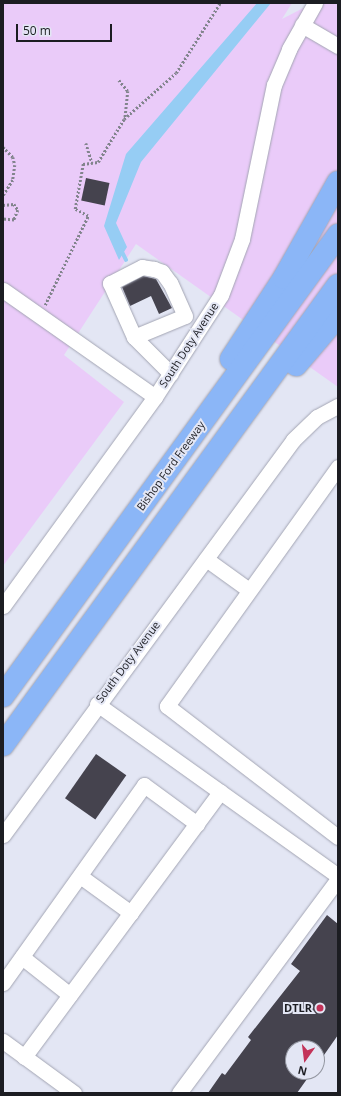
<!DOCTYPE html>
<style>
body{margin:0}
#map{position:relative;width:341px;height:1096px;overflow:hidden;background:#e3e6f4;font-family:"Open Sans",sans-serif}
div>[style]{position:absolute}
.green>*{inset:0;background:#eacbf9}
.water>*{inset:0;background:#96cdf4}
.stream>*{height:4px;margin:-2px;padding:0 2px;transform-origin:2px;border-radius:2px;background:#96cdf4}
.building>*{inset:0;background:#45434e;transform-origin:0 0}
.path>*{height:2.5px;margin-top:-1.25px;transform-origin:0;background:repeating-linear-gradient(90deg,#82848d 0 2px,transparent 0 4px)}
.roads{filter:drop-shadow(0 0 1px #a3a5b3) drop-shadow(0 0 1px #a3a5b3)}
.minor>*{height:15px;margin:-7.5px;padding:0 7.5px;transform-origin:7.5px;border-radius:7.5px;background:#fff}
.highway>*{height:22px;margin:-11px;padding:0 11px;transform-origin:11px;border-radius:11px;background:#8bb6f7}
.dots>*{width:11px;height:11px;translate:-50% -50%;box-sizing:border-box;border:2px solid #e3e6f4;border-radius:50%}
span{translate:-50% -50%;white-space:nowrap;text-align:center;line-height:1.15;-webkit-text-stroke:4px #e3e6f4;paint-order:stroke}
.street-label{font-size:11px;color:#1c1d22}
.poi-label{font-size:11px;color:#1c1d22;font-weight:700}
.right{translate:-100% -50%;text-align:right}
.frame{position:absolute;inset:0;border:4px solid #1c1d22;pointer-events:none}
.north{position:absolute;left:285px;top:1040px;width:40px;height:40px;box-sizing:border-box;background:#e3e6f4;border:1px solid #9396a0;border-radius:50%;rotate:194deg;font-size:11px;font-weight:700;line-height:16px;text-align:center;color:#1c1d22}
.north::after{content:'';display:block;margin:auto;width:14px;height:18px;background:#c33359;clip-path:polygon(50% 0,100% 100%,50% 72%,0 100%)}
.scale{position:absolute;left:16px;top:24px;width:96px;height:18px;box-sizing:border-box;border:2px solid #1c1d22;border-top:0;padding-left:5px;font-size:12px;line-height:14px;white-space:nowrap;color:#1c1d22;-webkit-text-stroke:3px #e3e6f4;paint-order:stroke}
</style>
<div id="map">
<div class="green">
<i style="clip-path:polygon(3px 3px,292px 3px,282px 19px,313px 3px,338px 3px,338px 387px,136px 244px,64px 355px,124px 402px,3px 566px)"></i>
</div>
<div class="water">
<i style="clip-path:polygon(257px 3px,271px 3px,141px 162px,116px 223px,127px 247px,119px 260px,104px 226px,126px 154px)"></i>
</div>
<div class="stream">
<i style="left:121px;top:250px;width:11px;rotate:63deg"></i>
</div>
<div class="building">
<i style="left:86px;top:178px;width:24px;height:23px;rotate:12deg"></i>
<i style="clip-path:polygon(143px 276px,156px 279px,172px 308px,159px 314px,151px 296px,130px 306px,122px 287px)"></i>
<i style="left:96px;top:754px;width:37px;height:54px;rotate:35deg"></i>
<i style="clip-path:polygon(327px 915px,338px 924px,338px 1035px,317px 1065px,317px 1048px,293px 1048px,293px 1072px,312px 1072px,297px 1093px,208px 1093px,222px 1073px,225px 1075px,251px 1040px,248px 1037px,300px 971px,291px 964px)"></i>
</div>
<div class="path">
<i style="left:119px;top:80px;width:14px;rotate:51deg"></i>
<i style="left:128px;top:91px;width:27px;rotate:96deg"></i>
<i style="left:86px;top:143px;width:21px;rotate:73deg"></i>
<i style="left:3px;top:147px;width:14px;rotate:45deg"></i>
<i style="left:13px;top:157px;width:8px;rotate:76deg"></i>
<i style="left:15px;top:165px;width:15px;rotate:98deg"></i>
<i style="left:13px;top:180px;width:19px;rotate:122deg"></i>
<i style="left:3px;top:205px;width:11px;rotate:-5deg"></i>
<i style="left:14px;top:204px;width:7px;rotate:56deg"></i>
<i style="left:18px;top:210px;width:11px;rotate:112deg"></i>
<i style="left:14px;top:220px;width:11px;rotate:-175deg"></i>
<i style="left:45px;top:305px;width:99px;rotate:-64.2deg"></i>
<i style="left:88px;top:216px;width:15px;rotate:-152deg"></i>
<i style="left:75px;top:209px;width:46px;rotate:-79.9deg"></i>
<i style="left:83px;top:164px;width:15px;rotate:-8deg"></i>
<i style="left:98px;top:162px;width:50px;rotate:-58.8deg"></i>
<i style="left:124px;top:119px;width:69px;rotate:-41.5deg"></i>
<i style="left:176px;top:73px;width:83px;rotate:-57.8deg"></i>
</div>
<div class="roads">
<div class="minor">
<i style="left:302px;top:25px;width:42px;rotate:30.3deg"></i>
<i style="left:3px;top:290px;width:186px;rotate:35.1deg"></i>
<i style="left:134px;top:337px;width:55px;rotate:-22.4deg"></i>
<i style="left:185px;top:316px;width:36px;rotate:-114deg"></i>
<i style="left:170px;top:283px;width:14px;rotate:-126deg"></i>
<i style="left:162px;top:272px;width:9px;rotate:-159deg"></i>
<i style="left:154px;top:269px;width:12px;rotate:-171deg"></i>
<i style="left:142px;top:267px;width:36px;rotate:153deg"></i>
<i style="left:110px;top:283px;width:59px;rotate:66deg"></i>
<i style="left:134px;top:337px;width:52px;rotate:45deg"></i>
<i style="left:338px;top:467px;width:294px;rotate:125.6deg"></i>
<i style="left:167px;top:706px;width:215px;rotate:37.5deg"></i>
<i style="left:206px;top:559px;width:53px;rotate:35.8deg"></i>
<i style="left:3px;top:606px;width:258px;rotate:-54deg"></i>
<i style="left:155px;top:397px;width:121px;rotate:-57.1deg"></i>
<i style="left:221px;top:295px;width:60px;rotate:-69.4deg"></i>
<i style="left:242px;top:239px;width:157px;rotate:-78.3deg"></i>
<i style="left:274px;top:85px;width:39px;rotate:-67deg"></i>
<i style="left:289px;top:49px;width:53px;rotate:-60.5deg"></i>
<i style="left:97px;top:704px;width:296px;rotate:35.5deg"></i>
<i style="left:3px;top:835px;width:490px;rotate:-53.7deg"></i>
<i style="left:293px;top:440px;width:33px;rotate:-44deg"></i>
<i style="left:317px;top:417px;width:24px;rotate:-28deg"></i>
<i style="left:80px;top:876px;width:63px;rotate:36deg"></i>
<i style="left:22px;top:957px;width:61px;rotate:38.4deg"></i>
<i style="left:3px;top:983px;width:243px;rotate:-54.5deg"></i>
<i style="left:144px;top:785px;width:66px;rotate:36.3deg"></i>
<i style="left:3px;top:1041px;width:88px;rotate:36.2deg"></i>
<i style="left:24px;top:1057px;width:330px;rotate:-53.5deg"></i>
<i style="left:179px;top:1093px;width:267px;rotate:-53.4deg"></i>
</div>
<div class="highway">
<i style="left:231px;top:359px;width:97px;rotate:-56.8deg"></i>
<i style="left:284px;top:278px;width:110px;rotate:-60.6deg"></i>
<i style="left:296px;top:365px;width:65px;rotate:-49.4deg"></i>
<i style="left:3px;top:696px;width:570px;rotate:-53.99deg"></i>
<i style="left:3px;top:745px;width:569px;rotate:-53.94deg"></i>
</div>
</div>
<div class="dots">
<i style="left:320px;top:1008px;background:#c33359"></i>
</div>
<div class="street-label">
<span style="left:189px;top:345px;rotate:-57deg">South Doty Avenue</span>
<span style="left:171px;top:466px;rotate:-54deg">Bishop Ford Freeway</span>
<span style="left:128px;top:662px;rotate:-53deg">South Doty Avenue</span>
</div>
<div class="poi-label">
<span class="right" style="left:312px;top:1008px">DTLR</span>
</div>
<div class="frame"></div>
<div class="north">N</div>
<div class="scale">50 m</div>
</div>
